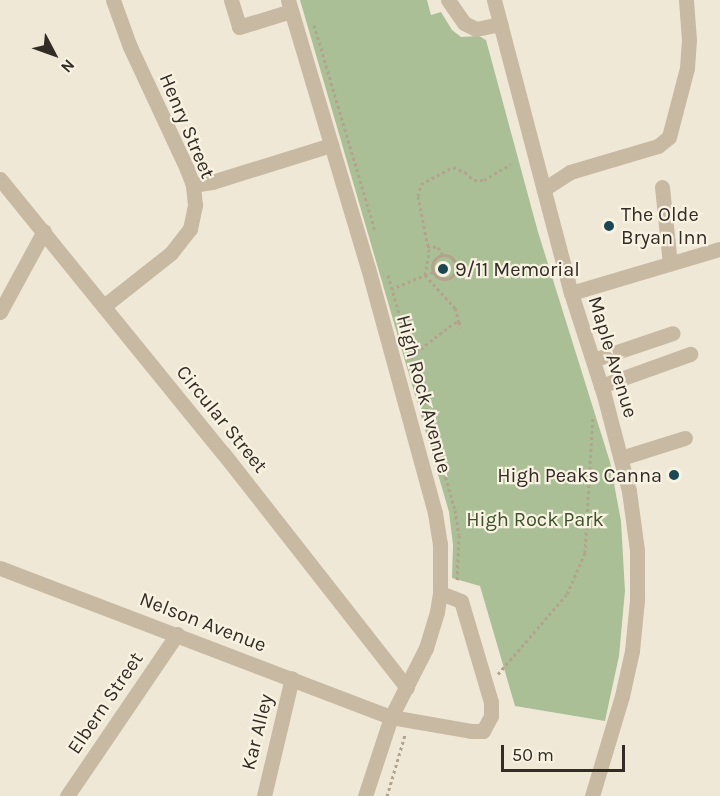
<!DOCTYPE html>
<style>
body{margin:0}
#map{position:relative;width:720px;height:796px;overflow:hidden;background:#f0e8d6;font-family:Karla,sans-serif}
div>[style]{position:absolute}
.green>*{inset:0;background:#abbf97}
.path>*{height:3px;margin-top:-1.5px;transform-origin:0;background:repeating-linear-gradient(90deg,#b3a38d 0 3px,transparent 0 6px)}
.path>.ring{margin:-1.5px;padding:0;box-sizing:content-box;background:none;border:3px solid #b3a38d;border-radius:50%}
.minor>*{height:15px;margin:-7.5px;padding:0 7.5px;transform-origin:7.5px;border-radius:7.5px;background:#c8b9a3}
.dots>*{width:16px;height:16px;translate:-50% -50%;box-sizing:border-box;border:3px solid #f8f2e2;border-radius:50%}
span{translate:-50% -50%;white-space:nowrap;text-align:center;line-height:1.15;-webkit-text-stroke:4.5px #f8f2e2;paint-order:stroke}
.street-label{font-size:20px;color:#332b25}
.poi-label{font-size:20px;color:#332b25}
.left{translate:0 -50%;text-align:left}
.right{translate:-100% -50%;text-align:right}
.park-label{font-size:20px;color:#3c5129}
.north{position:absolute;left:24px;top:24px;width:60px;height:60px;-webkit-text-stroke:4px #f8f2e2;paint-order:stroke;rotate:131deg;font-size:16px;font-weight:700;line-height:24px;text-align:center;color:#332b25}
.north::after{content:'';display:block;margin:auto;width:21px;height:27px;background:#332b25;clip-path:polygon(50% 0,100% 100%,50% 72%,0 100%)}
.scale{position:absolute;left:501px;top:745px;width:124px;height:27px;box-sizing:border-box;border:3px solid #332b25;border-top:0;padding-left:8px;font-size:18px;line-height:21px;white-space:nowrap;color:#332b25;-webkit-text-stroke:4px #f8f2e2;paint-order:stroke}
</style>
<div id="map">
<div class="green">
<i style="clip-path:polygon(300px 0,427px 0,431px 15px,441px 12px,452px 30px,461px 37px,479px 36px,486px 40px,538px 232px,610px 462px,621px 521px,625px 591px,619px 656px,605px 721px,515px 706px,480px 586px,452px 578px,453px 545px,449px 512px)"></i>
</div>
<div class="path">
<i style="left:314px;top:25px;width:215px;rotate:73.5deg"></i>
<i style="left:427px;top:246px;width:11px;rotate:5deg"></i>
<i style="left:438px;top:247px;width:8px;rotate:60deg"></i>
<i class="ring" style="left:432px;top:255px;width:21px;height:21px"></i>
<i style="left:433px;top:272px;width:9px;rotate:159deg"></i>
<i style="left:425px;top:275px;width:45px;rotate:47.7deg"></i>
<i style="left:455px;top:308px;width:15px;rotate:74deg"></i>
<i style="left:388px;top:275px;width:244px;rotate:74.1deg"></i>
<i style="left:455px;top:510px;width:25px;rotate:81deg"></i>
<i style="left:459px;top:535px;width:47px;rotate:92.4deg"></i>
<i style="left:391px;top:289px;width:37px;rotate:-22deg"></i>
<i style="left:425px;top:275px;width:23px;rotate:-80deg"></i>
<i style="left:429px;top:252px;width:57px;rotate:-101.1deg"></i>
<i style="left:418px;top:196px;width:12px;rotate:-76deg"></i>
<i style="left:421px;top:184px;width:36px;rotate:-28deg"></i>
<i style="left:453px;top:167px;width:13px;rotate:23deg"></i>
<i style="left:465px;top:172px;width:12px;rotate:42deg"></i>
<i style="left:474px;top:180px;width:10px"></i>
<i style="left:484px;top:180px;width:31px;rotate:-31deg"></i>
<i style="left:411px;top:356px;width:54px;rotate:-37.5deg"></i>
<i style="left:454px;top:323px;width:5px;rotate:-11deg"></i>
<i style="left:459px;top:322px;width:6px;rotate:72deg"></i>
<i style="left:498px;top:674px;width:106px;rotate:-49.2deg"></i>
<i style="left:567px;top:594px;width:45px;rotate:-66.3deg"></i>
<i style="left:585px;top:553px;width:137px;rotate:-86.7deg"></i>
<i style="left:387px;top:796px;width:64px;rotate:-73.6deg"></i>
</div>
<div class="minor">
<i style="left:231px;top:0;width:28px;rotate:73deg"></i>
<i style="left:239px;top:27px;width:54px;rotate:-17.1deg"></i>
<i style="left:288px;top:0;width:280px;rotate:73.4deg"></i>
<i style="left:368px;top:268px;width:254px;rotate:74.7deg"></i>
<i style="left:435px;top:513px;width:31px;rotate:81deg"></i>
<i style="left:440px;top:544px;width:49px;rotate:90deg"></i>
<i style="left:440px;top:593px;width:19px;rotate:99deg"></i>
<i style="left:437px;top:612px;width:38px;rotate:107deg"></i>
<i style="left:426px;top:648px;width:77px;rotate:116.9deg"></i>
<i style="left:391px;top:717px;width:83px;rotate:108.2deg"></i>
<i style="left:448px;top:0;width:28px;rotate:55deg"></i>
<i style="left:464px;top:23px;width:13px;rotate:27deg"></i>
<i style="left:476px;top:29px;width:25px;rotate:-12deg"></i>
<i style="left:494px;top:0;width:303px;rotate:75.3deg"></i>
<i style="left:571px;top:293px;width:107px;rotate:72.1deg"></i>
<i style="left:604px;top:395px;width:99px;rotate:75.4deg"></i>
<i style="left:629px;top:491px;width:60px;rotate:82.3deg"></i>
<i style="left:637px;top:550px;width:50px;rotate:90deg"></i>
<i style="left:637px;top:600px;width:51px;rotate:95.6deg"></i>
<i style="left:632px;top:651px;width:46px;rotate:102.5deg"></i>
<i style="left:622px;top:696px;width:104px;rotate:106.7deg"></i>
<i style="left:0;top:179px;width:353px;rotate:50.9deg"></i>
<i style="left:223px;top:453px;width:298px;rotate:51.9deg"></i>
<i style="left:193px;top:185px;width:19px;rotate:-9deg"></i>
<i style="left:212px;top:182px;width:125px;rotate:-17.3deg"></i>
<i style="left:662px;top:187px;width:77px;rotate:84.1deg"></i>
<i style="left:544px;top:189px;width:31px;rotate:-33deg"></i>
<i style="left:570px;top:172px;width:92px;rotate:-16.5deg"></i>
<i style="left:658px;top:146px;width:14px;rotate:-39deg"></i>
<i style="left:669px;top:137px;width:71px;rotate:-75.4deg"></i>
<i style="left:687px;top:68px;width:28px;rotate:-86deg"></i>
<i style="left:689px;top:40px;width:40px;rotate:-94.3deg"></i>
<i style="left:571px;top:293px;width:155px;rotate:-16.5deg"></i>
<i style="left:104px;top:306px;width:85px;rotate:-38.3deg"></i>
<i style="left:171px;top:253px;width:31px;rotate:-52deg"></i>
<i style="left:190px;top:229px;width:25px;rotate:-78deg"></i>
<i style="left:195px;top:205px;width:20px;rotate:-96deg"></i>
<i style="left:193px;top:185px;width:17px;rotate:-111deg"></i>
<i style="left:187px;top:169px;width:135px;rotate:-115deg"></i>
<i style="left:130px;top:47px;width:50px;rotate:-109.9deg"></i>
<i style="left:0;top:312px;width:92px;rotate:-61.5deg"></i>
<i style="left:593px;top:360px;width:84px;rotate:-18.6deg"></i>
<i style="left:601px;top:386px;width:95px;rotate:-19.8deg"></i>
<i style="left:621px;top:458px;width:67px;rotate:-17.4deg"></i>
<i style="left:0;top:568px;width:418px;rotate:20.9deg"></i>
<i style="left:391px;top:717px;width:81px;rotate:9.9deg"></i>
<i style="left:471px;top:731px;width:12px"></i>
<i style="left:483px;top:731px;width:17px;rotate:-62deg"></i>
<i style="left:491px;top:716px;width:14px;rotate:-90deg"></i>
<i style="left:491px;top:702px;width:105px;rotate:-106.5deg"></i>
<i style="left:461px;top:601px;width:22px;rotate:-159deg"></i>
<i style="left:67px;top:796px;width:196px;rotate:-55.8deg"></i>
<i style="left:264px;top:796px;width:121px;rotate:-76.7deg"></i>
</div>
<div class="dots">
<i style="left:609px;top:226px;background:#1b4753"></i>
<i style="left:443px;top:269px;background:#1b4753"></i>
<i style="left:674px;top:475px;background:#1b4753"></i>
</div>
<div class="street-label">
<span style="left:187px;top:126px;rotate:67deg">Henry Street</span>
<span style="left:613px;top:357px;rotate:73deg">Maple Avenue</span>
<span style="left:424px;top:394px;rotate:75deg">High Rock Avenue</span>
<span style="left:222px;top:419px;rotate:51deg">Circular Street</span>
<span style="left:203px;top:622px;rotate:21deg">Nelson Avenue</span>
<span style="left:105px;top:703px;rotate:-56deg">Elbern Street</span>
<span style="left:257px;top:732px;rotate:-76deg">Kar Alley</span>
</div>
<div class="poi-label">
<span class="left" style="left:621px;top:226px">The Olde<br>Bryan Inn</span>
<span class="left" style="left:455px;top:269px">9/11 Memorial</span>
<span class="right" style="left:662px;top:475px">High Peaks Canna</span>
</div>
<div class="park-label">
<span style="left:535px;top:519px">High Rock Park</span>
</div>
<div class="north">N</div>
<div class="scale">50 m</div>
</div>
